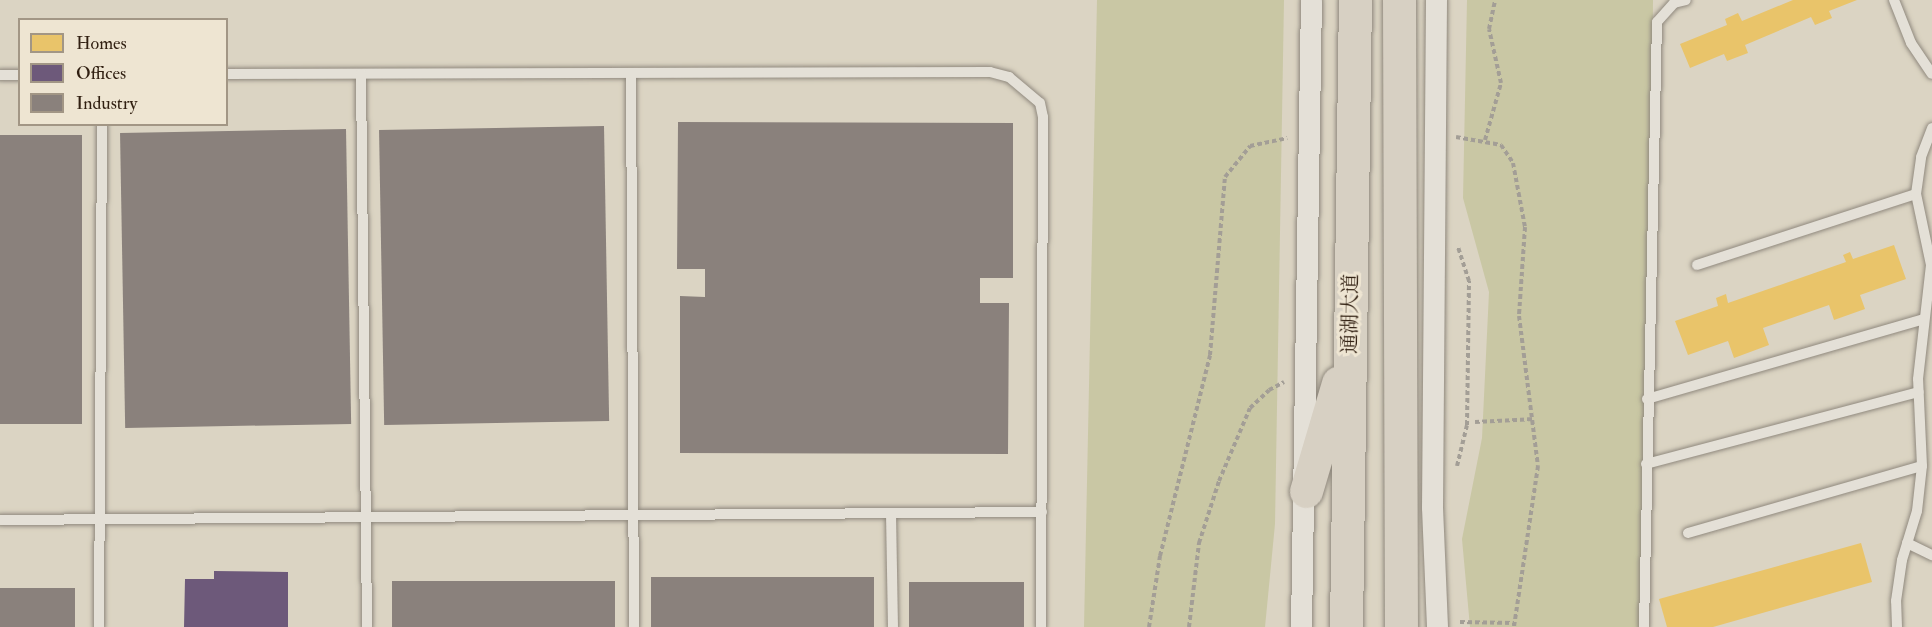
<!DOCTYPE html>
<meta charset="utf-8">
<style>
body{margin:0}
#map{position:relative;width:1932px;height:627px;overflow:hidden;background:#dbd4c3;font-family:"IM FELL Double Pica","Noto Serif SC",serif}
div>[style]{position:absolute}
.green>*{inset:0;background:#c9c7a4}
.homes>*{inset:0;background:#e9c46a}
.offices>*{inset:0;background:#6d597a}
.industry>*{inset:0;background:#8a817c;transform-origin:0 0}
.path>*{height:4px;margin-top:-2px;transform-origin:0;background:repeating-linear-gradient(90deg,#a39e96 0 4.5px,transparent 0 7.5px)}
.roads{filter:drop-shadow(0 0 2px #90897e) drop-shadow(0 0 2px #90897e)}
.lane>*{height:10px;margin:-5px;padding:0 5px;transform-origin:5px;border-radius:5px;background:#e4e0d7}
.street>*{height:21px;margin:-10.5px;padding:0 10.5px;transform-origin:10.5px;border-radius:10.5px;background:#e4e0d7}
.primary>*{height:33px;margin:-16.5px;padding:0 16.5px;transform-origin:16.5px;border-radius:16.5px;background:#d7d0c3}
span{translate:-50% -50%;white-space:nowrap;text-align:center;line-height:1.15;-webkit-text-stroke:6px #eee5d2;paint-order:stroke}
.street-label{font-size:20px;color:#301f11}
.legend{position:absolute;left:18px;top:18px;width:210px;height:108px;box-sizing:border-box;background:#eee5d2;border:2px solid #a29685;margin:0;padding:8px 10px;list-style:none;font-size:18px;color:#301f11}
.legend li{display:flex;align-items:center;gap:12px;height:30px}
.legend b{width:30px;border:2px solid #a29685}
</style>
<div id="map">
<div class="green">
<i style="clip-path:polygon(1097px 0,1284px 0,1275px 524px,1265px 627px,1084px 627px)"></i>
<i style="clip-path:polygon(1467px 0,1653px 0,1648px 627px,1470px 627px,1462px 539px,1482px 438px,1489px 292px,1463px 198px)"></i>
</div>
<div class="homes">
<i style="clip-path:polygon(1793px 0,1857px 0,1829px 11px,1832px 18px,1815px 25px,1811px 17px,1745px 45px,1748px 53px,1727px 61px,1724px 54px,1690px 68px,1680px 44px,1727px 25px,1725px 19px,1738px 13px,1742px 21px)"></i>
<i style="clip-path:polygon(1894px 245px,1906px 279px,1860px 295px,1865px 309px,1834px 320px,1829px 305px,1763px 328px,1769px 345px,1734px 358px,1728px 341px,1688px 355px,1675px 321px,1718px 306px,1716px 298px,1726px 294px,1728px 303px,1846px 262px,1843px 255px,1850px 252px,1853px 259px)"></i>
<i style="clip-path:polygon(1861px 543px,1872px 582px,1713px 627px,1667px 627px,1659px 599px)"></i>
</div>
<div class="offices">
<i style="clip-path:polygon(214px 571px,288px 572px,288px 627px,184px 627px,185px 579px,214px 579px)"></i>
</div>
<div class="industry">
<i style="clip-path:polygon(678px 122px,1013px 123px,1013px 278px,980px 278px,980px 303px,1009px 303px,1008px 454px,680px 453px,680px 296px,705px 297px,705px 269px,677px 269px)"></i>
<i style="left:604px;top:126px;width:295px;height:225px;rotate:89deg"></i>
<i style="left:346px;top:129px;width:295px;height:226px;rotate:89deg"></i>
<i style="left:0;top:135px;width:82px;height:289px"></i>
<i style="left:651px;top:577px;width:223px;height:50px"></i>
<i style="left:392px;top:581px;width:223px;height:46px"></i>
<i style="left:909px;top:582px;width:115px;height:45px"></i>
<i style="left:0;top:588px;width:75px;height:39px"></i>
</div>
<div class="path">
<i style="left:1456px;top:137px;width:46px;rotate:10.1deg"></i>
<i style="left:1501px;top:145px;width:22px;rotate:56deg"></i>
<i style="left:1513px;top:163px;width:65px;rotate:79.4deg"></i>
<i style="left:1525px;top:227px;width:89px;rotate:93.9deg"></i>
<i style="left:1519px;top:316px;width:151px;rotate:82.8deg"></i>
<i style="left:1538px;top:466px;width:163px;rotate:98.5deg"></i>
<i style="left:1485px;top:140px;width:59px;rotate:-74.3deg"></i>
<i style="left:1501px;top:83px;width:55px;rotate:-102.5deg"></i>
<i style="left:1489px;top:29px;width:30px;rotate:-78deg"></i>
<i style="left:1475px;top:422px;width:59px;rotate:-2.9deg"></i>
<i style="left:1457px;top:466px;width:42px;rotate:-76.3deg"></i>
<i style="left:1467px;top:425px;width:144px;rotate:-89.2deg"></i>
<i style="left:1469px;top:281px;width:35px;rotate:-108deg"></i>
<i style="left:1460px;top:622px;width:54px;rotate:1.1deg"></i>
<i style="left:1149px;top:627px;width:72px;rotate:-81.2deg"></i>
<i style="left:1160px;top:556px;width:207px;rotate:-76deg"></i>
<i style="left:1210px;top:355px;width:179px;rotate:-85.2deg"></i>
<i style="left:1225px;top:177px;width:40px;rotate:-51deg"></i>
<i style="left:1250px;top:146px;width:38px;rotate:-12deg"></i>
<i style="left:1189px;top:627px;width:85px;rotate:-83.2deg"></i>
<i style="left:1199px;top:543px;width:65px;rotate:-72.1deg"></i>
<i style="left:1219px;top:481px;width:79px;rotate:-67deg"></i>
<i style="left:1250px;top:408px;width:26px;rotate:-43deg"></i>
<i style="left:1269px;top:390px;width:17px;rotate:-28deg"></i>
</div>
<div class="roads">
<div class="lane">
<i style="left:1894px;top:0;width:46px;rotate:68.4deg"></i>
<i style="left:1911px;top:43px;width:37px;rotate:56deg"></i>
<i style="left:631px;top:73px;width:554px;rotate:89.69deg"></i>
<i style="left:226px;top:74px;width:764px;rotate:-0.15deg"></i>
<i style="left:990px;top:72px;width:20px;rotate:15deg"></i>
<i style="left:1009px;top:77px;width:40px;rotate:40deg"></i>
<i style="left:1040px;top:103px;width:14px;rotate:78deg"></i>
<i style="left:1043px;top:117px;width:510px;rotate:90.22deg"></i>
<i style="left:361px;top:74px;width:553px;rotate:89.38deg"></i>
<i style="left:0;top:75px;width:20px"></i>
<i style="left:1697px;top:265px;width:230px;rotate:-18deg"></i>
<i style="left:1647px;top:399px;width:288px;rotate:-16.1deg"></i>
<i style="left:1646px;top:464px;width:282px;rotate:-14.8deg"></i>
<i style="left:891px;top:513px;width:114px;rotate:89deg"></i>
<i style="left:0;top:520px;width:1042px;rotate:-0.44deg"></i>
<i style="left:1688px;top:533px;width:243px;rotate:-16deg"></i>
<i style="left:1907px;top:543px;width:28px;rotate:26deg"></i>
<i style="left:99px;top:627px;width:503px;rotate:-89.66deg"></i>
<i style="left:1644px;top:627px;width:605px;rotate:-88.77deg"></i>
<i style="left:1657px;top:22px;width:25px;rotate:-48deg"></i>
<i style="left:1674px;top:3px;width:12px;rotate:-14deg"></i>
<i style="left:1897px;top:627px;width:26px;rotate:-92deg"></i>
<i style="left:1896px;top:601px;width:41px;rotate:-81.7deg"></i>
<i style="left:1902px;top:560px;width:51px;rotate:-73deg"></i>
<i style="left:1917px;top:511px;width:45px;rotate:-83.7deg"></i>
<i style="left:1922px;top:466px;width:87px;rotate:-92.6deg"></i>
<i style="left:1918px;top:379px;width:115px;rotate:-83.5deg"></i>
<i style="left:1931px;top:265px;width:73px;rotate:-101.9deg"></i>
<i style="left:1916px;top:194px;width:37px;rotate:-82deg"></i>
<i style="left:1921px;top:157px;width:31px;rotate:-69deg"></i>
</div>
<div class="street">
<i style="left:1436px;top:0;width:507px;rotate:90.45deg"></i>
<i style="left:1432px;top:507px;width:120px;rotate:87.6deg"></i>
<i style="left:1301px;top:627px;width:627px;rotate:-89.09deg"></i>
</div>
<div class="primary">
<i style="left:1399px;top:0;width:627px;rotate:89.82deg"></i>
<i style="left:1306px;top:491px;width:113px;rotate:-73.5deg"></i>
<i style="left:1346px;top:627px;width:627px;rotate:-89.18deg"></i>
</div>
</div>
<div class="street-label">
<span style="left:1350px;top:314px;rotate:-89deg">通湖大道</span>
</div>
<ul class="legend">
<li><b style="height:16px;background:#e9c46a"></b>Homes</li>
<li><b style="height:16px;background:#6d597a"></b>Offices</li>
<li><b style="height:16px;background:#8a817c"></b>Industry</li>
</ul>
</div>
